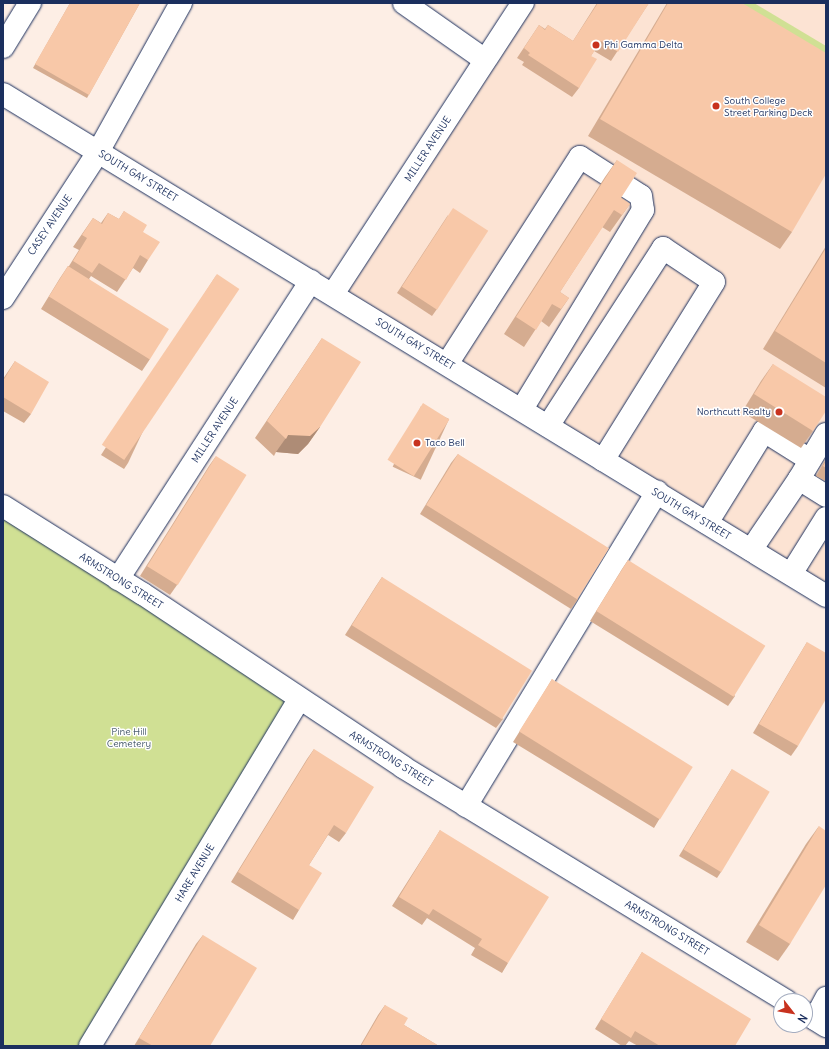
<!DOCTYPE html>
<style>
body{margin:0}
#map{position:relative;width:829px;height:1049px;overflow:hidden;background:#fdeee5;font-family:Delius,sans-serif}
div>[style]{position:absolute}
.built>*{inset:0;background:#fce3d3}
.green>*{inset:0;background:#d0e094}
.roads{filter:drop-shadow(0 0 1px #1b2f5e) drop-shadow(0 0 1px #1b2f5e)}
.minor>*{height:22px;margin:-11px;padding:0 11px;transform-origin:11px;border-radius:11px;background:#fff}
.wall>*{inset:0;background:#d5ac90;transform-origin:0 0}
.shaded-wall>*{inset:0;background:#ae8c76}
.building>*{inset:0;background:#f8c8a8;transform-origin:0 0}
.dots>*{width:11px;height:11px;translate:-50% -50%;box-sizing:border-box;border:2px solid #fff;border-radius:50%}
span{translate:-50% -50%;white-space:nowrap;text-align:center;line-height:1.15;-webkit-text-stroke:3px #fff;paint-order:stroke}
.poi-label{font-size:10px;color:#1b2f5e}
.left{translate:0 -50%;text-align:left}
.right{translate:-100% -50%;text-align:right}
.street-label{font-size:10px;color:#1b2f5e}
.park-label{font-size:10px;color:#485b6c}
.frame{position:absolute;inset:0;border:4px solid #1b2f5e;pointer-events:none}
.north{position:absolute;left:773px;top:993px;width:40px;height:40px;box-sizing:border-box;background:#fff;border:1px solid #a4acbf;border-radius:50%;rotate:121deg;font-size:11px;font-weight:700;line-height:16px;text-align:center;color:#1b2f5e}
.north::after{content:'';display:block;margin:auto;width:14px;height:18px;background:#c8321e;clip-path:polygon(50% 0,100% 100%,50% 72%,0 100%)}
</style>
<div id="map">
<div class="built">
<i style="clip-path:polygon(523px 3px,826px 3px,826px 596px,333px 294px)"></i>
</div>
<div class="green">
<i style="clip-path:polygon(701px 3px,754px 3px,826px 46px,826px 77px)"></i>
<i style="clip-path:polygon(3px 506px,299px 700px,90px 1046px,3px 1046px)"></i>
</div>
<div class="roads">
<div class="minor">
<i style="left:404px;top:3px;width:99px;rotate:35.1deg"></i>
<i style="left:3px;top:47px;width:52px;rotate:-58.5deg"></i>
<i style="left:3px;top:94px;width:964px;rotate:31.38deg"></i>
<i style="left:333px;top:294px;width:348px;rotate:-56.9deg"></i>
<i style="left:3px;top:298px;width:174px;rotate:-56.9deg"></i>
<i style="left:98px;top:152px;width:171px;rotate:-60.9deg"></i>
<i style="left:447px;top:364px;width:246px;rotate:-57.3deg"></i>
<i style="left:580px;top:157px;width:72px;rotate:32.6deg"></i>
<i style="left:641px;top:196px;width:14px;rotate:82deg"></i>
<i style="left:643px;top:210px;width:233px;rotate:121.3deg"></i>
<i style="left:548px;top:426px;width:212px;rotate:-57.1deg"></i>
<i style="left:663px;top:248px;width:61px;rotate:33.7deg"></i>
<i style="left:714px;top:282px;width:210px;rotate:121.9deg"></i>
<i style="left:826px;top:434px;width:52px;rotate:121deg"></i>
<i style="left:799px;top:479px;width:32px;rotate:32deg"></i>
<i style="left:3px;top:506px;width:165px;rotate:32.2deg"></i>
<i style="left:143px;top:594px;width:312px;rotate:33.6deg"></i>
<i style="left:403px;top:767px;width:449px;rotate:31.4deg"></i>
<i style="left:707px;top:523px;width:108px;rotate:-58.2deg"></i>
<i style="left:764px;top:431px;width:54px;rotate:32.2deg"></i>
<i style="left:751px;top:550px;width:86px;rotate:-55.9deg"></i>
<i style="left:791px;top:574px;width:66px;rotate:-58deg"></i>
<i style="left:118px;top:579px;width:355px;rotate:-57.1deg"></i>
<i style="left:466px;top:806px;width:368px;rotate:-58.7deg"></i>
<i style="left:805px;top:1013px;width:25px;rotate:32deg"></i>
<i style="left:815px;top:1019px;width:24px;rotate:-62deg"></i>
<i style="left:90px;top:1046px;width:404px;rotate:-58.9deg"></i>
</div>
</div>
<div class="wall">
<i style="clip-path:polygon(70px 3px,140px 3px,87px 98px,33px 68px)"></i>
<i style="clip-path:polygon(597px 3px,649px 3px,611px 61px,594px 51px,591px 56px,579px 88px,572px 97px,522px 65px,524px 62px,517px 58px,539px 25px,545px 29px,548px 25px,573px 41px)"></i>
<i style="clip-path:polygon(667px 3px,742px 3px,792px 232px,780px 249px,588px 136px)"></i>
<i style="clip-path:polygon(617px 160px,621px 198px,630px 204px,610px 232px,602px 227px,560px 292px,569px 298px,549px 327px,541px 321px,524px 347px,504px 334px,605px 177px)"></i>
<i style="clip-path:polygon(124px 211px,143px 232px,148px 260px,140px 273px,133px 268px,117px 292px,91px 276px,89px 279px,150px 359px,142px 371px,41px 309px,60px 278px,68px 266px,69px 266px,79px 250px,73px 247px,93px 218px,101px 223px,108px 213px,119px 219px)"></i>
<i style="clip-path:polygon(448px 215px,437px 309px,432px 316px,397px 293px)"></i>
<i style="clip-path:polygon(826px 246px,826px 388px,763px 349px)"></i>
<i style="clip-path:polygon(217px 274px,128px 463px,124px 469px,101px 455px)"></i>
<i style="clip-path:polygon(322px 338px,320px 427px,308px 444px,298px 454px,276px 452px,274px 456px,255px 438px)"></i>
<i style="clip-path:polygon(15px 361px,31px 414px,24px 423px,3px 411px,3px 379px)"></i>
<i style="clip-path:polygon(773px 364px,813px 431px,801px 448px,742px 412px,761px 381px)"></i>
<i style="left:421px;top:406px;width:31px;height:67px;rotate:25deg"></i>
<i style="clip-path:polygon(458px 454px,578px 599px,571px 609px,420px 514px,451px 463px)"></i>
<i style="clip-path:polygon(216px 456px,177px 585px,170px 595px,140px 576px,209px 466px)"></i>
<i style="clip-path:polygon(826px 459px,826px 481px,816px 476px)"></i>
<i style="clip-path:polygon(628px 560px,735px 696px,728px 706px,590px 621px,622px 569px)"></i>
<i style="clip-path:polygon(382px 577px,503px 719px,496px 728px,345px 635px,376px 586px)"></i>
<i style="clip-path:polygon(807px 642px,798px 746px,791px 756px,753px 733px,801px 652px)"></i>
<i style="clip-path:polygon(552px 679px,660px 818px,654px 828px,513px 742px,546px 689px)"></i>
<i style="clip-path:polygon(314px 749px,346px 833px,339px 842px,328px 835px,309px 865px,299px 910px,293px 920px,231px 882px,307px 759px)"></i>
<i style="clip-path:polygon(732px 769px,721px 872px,717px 878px,679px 856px)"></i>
<i style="clip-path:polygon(819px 826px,790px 944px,778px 961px,746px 942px,806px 844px)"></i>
<i style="clip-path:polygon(440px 830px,508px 963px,502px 973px,471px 955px,475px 948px,427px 918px,422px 925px,392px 906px,434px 840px)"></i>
<i style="clip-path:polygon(203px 935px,210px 1046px,134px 1046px,196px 944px)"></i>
<i style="clip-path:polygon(642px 952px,735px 1046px,638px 1046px,629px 1041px,625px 1046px,622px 1046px,595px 1029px,636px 962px)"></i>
<i style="clip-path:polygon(385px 1005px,404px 1025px,439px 1046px,360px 1046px,378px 1015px)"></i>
</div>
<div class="shaded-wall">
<i style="clip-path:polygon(320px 427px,308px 444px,298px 454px,276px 452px,288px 435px)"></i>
</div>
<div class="building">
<i style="clip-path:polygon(70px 3px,140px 3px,89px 95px,35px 64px)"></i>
<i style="clip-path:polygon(598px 3px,649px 3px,618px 52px,601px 41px,591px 56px,597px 59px,579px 88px,528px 55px,530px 53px,524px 48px,539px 25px,545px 30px,548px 25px,573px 41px)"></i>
<i style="clip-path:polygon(668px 3px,742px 3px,826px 53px,826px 174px,792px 232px,600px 119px)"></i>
<i style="clip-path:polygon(617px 160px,637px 173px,621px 198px,630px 204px,622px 215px,614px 210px,560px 292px,569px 298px,561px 309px,552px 304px,536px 330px,516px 317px)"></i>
<i style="left:453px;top:208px;width:42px;height:94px;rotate:33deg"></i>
<i style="clip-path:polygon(124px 211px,147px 225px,143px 232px,160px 242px,148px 260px,140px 255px,126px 280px,99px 263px,92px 273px,73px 261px,87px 238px,82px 235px,93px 218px,102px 224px,108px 213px,119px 219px)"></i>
<i style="clip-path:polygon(826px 248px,826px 363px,775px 331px)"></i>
<i style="left:68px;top:266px;width:119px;height:36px;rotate:32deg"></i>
<i style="left:217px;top:274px;width:27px;height:206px;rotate:34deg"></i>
<i style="clip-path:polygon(322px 338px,361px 362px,320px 427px,310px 436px,288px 435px,286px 439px,267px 421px)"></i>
<i style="clip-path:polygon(15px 361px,49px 382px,31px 414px,3px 397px,3px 381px)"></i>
<i style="clip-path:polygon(773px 364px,826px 397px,826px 411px,813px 431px,754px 394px)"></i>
<i style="left:423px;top:403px;width:31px;height:67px;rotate:32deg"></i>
<i style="left:458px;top:454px;width:178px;height:60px;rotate:32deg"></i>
<i style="left:216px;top:456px;width:36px;height:130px;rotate:32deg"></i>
<i style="clip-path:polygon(826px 461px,826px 468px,823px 466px)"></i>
<i style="left:628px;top:560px;width:162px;height:60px;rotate:32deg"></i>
<i style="left:382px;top:577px;width:177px;height:57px;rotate:32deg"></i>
<i style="clip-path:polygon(807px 642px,826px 653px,826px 699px,798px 746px,759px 724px)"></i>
<i style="left:552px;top:679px;width:166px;height:62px;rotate:32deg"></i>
<i style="clip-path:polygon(314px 749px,374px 787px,346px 833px,334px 825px,309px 865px,322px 873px,299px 910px,238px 872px)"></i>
<i style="left:732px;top:769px;width:44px;height:94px;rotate:31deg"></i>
<i style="clip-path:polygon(819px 826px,826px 831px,826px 885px,790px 944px,759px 925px)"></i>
<i style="clip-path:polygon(440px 830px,549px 897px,508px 963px,478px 945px,482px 939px,433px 909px,429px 915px,399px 897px)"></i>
<i style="clip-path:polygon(203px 935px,257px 968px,210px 1046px,153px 1046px,139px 1038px)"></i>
<i style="clip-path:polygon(642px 952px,751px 1019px,735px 1046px,660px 1046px,635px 1031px,631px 1038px,601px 1019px)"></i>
<i style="clip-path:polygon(385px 1005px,408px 1018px,404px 1025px,439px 1046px,361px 1046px)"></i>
</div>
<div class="dots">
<i style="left:596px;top:45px;background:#c8321e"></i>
<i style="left:716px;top:106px;background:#c8321e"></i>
<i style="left:779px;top:412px;background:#c8321e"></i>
<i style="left:417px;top:443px;background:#c8321e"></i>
</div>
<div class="poi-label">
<span class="left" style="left:604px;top:45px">Phi Gamma Delta</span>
<span class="left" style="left:724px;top:106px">South College<br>Street Parking Deck</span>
<span class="right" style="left:771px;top:412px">Northcutt Realty</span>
<span class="left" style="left:425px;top:443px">Taco Bell</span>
</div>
<div class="street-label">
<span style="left:428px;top:149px;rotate:-57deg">MILLER AVENUE</span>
<span style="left:138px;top:176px;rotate:31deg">SOUTH GAY STREET</span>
<span style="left:50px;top:225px;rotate:-56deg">CASEY AVENUE</span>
<span style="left:415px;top:344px;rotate:31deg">SOUTH GAY STREET</span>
<span style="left:215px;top:430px;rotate:-57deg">MILLER AVENUE</span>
<span style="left:691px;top:514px;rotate:31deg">SOUTH GAY STREET</span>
<span style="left:121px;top:581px;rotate:32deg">ARMSTRONG STREET</span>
<span style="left:391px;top:759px;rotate:32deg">ARMSTRONG STREET</span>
<span style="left:195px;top:873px;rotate:-59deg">HARE AVENUE</span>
<span style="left:667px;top:928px;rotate:31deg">ARMSTRONG STREET</span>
</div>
<div class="park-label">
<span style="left:129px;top:737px">Pine Hill<br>Cemetery</span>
</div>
<div class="frame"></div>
<div class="north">N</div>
</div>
